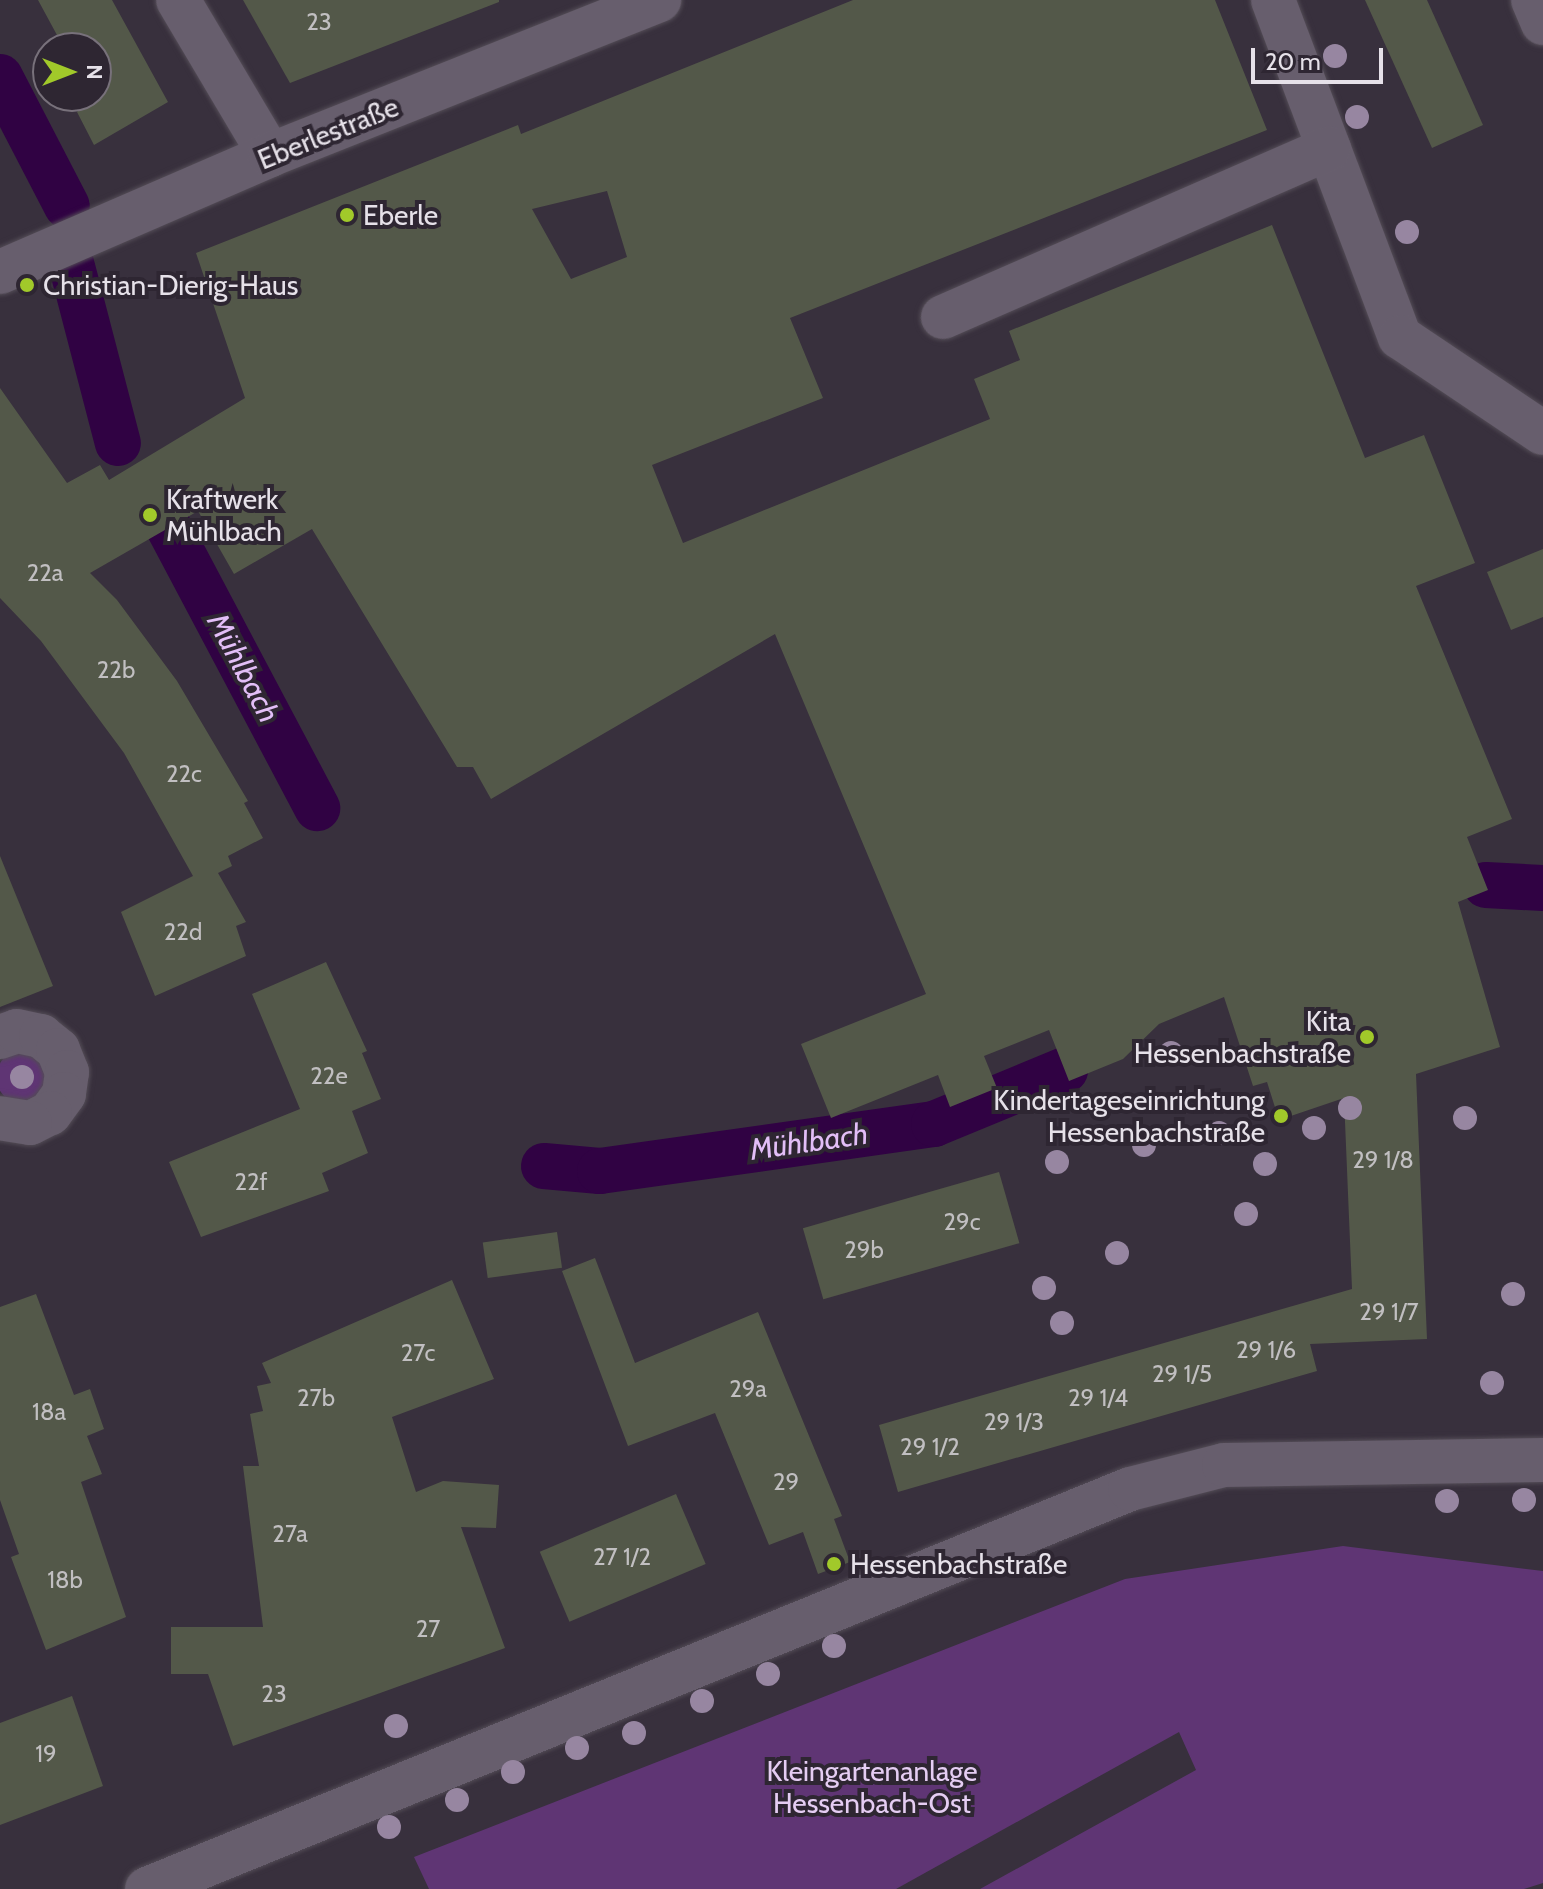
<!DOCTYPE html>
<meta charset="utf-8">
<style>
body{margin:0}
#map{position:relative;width:1543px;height:1889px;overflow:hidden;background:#38303d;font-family:Cabin,sans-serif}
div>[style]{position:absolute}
.green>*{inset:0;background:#5f3574}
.round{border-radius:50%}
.canal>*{height:46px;margin:-23px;padding:0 23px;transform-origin:23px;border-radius:23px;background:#300243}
.building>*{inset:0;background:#535849;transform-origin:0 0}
.roads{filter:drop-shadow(0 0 2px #534c56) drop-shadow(0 0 2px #534c56)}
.minor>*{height:44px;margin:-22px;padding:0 22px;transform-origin:22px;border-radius:22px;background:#675e6d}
.trees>*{width:24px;height:24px;margin:-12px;border-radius:50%;background:#9786a1}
.dots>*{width:22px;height:22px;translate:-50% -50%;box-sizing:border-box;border:4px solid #2e2632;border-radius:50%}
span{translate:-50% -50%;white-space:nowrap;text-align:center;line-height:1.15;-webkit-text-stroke:8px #2e2632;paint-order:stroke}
.number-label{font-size:24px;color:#c1bfc1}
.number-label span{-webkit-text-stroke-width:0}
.street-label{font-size:28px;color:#e6e1e9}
.poi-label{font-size:28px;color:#e6e1e9}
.left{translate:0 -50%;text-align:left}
.right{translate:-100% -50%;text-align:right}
.park-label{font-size:28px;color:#e5cdf3}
.water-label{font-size:30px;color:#e2bef7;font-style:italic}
.north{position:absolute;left:32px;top:32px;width:80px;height:80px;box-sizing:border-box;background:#2e2632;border:2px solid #78717b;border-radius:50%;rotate:90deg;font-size:22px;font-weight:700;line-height:32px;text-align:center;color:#e6e1e9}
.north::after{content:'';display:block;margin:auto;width:28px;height:36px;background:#a1c92a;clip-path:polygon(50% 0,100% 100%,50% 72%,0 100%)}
.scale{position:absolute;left:1251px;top:48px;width:132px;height:36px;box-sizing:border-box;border:4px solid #e6e1e9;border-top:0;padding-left:10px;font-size:24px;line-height:28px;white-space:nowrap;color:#e6e1e9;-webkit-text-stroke:6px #2e2632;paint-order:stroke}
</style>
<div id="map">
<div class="green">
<i class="round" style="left:-4px;top:1051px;width:52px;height:52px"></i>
<i style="clip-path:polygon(1343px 1546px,1543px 1571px,1543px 1883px,1524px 1889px,980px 1889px,1196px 1770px,1179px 1732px,896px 1889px,429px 1889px,414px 1857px,1125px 1579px)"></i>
</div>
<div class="canal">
<i style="left:0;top:77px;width:145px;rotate:62.6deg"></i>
<i style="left:71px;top:263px;width:186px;rotate:75.4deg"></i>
<i style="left:169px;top:528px;width:317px;rotate:62.1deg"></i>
<i style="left:1486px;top:885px;width:57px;rotate:3deg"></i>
<i style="left:544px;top:1166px;width:56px;rotate:5.1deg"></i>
<i style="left:600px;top:1171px;width:337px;rotate:-8deg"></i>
<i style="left:934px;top:1124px;width:142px;rotate:-22.4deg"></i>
</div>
<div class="building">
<i style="clip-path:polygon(38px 0,112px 0,168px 102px,94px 145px,77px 112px,96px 96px,96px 48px,64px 48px)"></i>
<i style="clip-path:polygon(243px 0,499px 0,499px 2px,290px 83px)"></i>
<i style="clip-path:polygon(evenodd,853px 0,1215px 0,1267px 130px,790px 318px,823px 398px,652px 465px,683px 543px,990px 419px,974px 379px,1020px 360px,1009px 331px,1272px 225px,1365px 458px,1424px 435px,1475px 563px,1416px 586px,1512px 819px,1467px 837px,1488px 890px,1458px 902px,1500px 1047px,1416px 1074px,1427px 1339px,1310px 1344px,1317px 1371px,898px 1492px,879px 1425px,1352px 1289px,1344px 1098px,1279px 1120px,1267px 1082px,1253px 1086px,1224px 997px,1159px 1024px,1123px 1059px,1069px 1081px,1049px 1030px,984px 1056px,997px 1088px,950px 1107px,938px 1075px,831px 1118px,801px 1044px,926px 994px,775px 634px,491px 799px,473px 767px,457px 767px,312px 529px,234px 574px,198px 511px,90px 573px,117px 600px,177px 681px,248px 801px,244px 803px,263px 838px,228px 856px,232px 866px,218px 873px,246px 922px,236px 926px,246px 956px,155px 996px,121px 912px,193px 876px,124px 753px,41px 641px,0 598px,0 388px,67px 483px,100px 465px,109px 480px,245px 398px,196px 253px,518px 125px,521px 134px,853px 0,607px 191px,627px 257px,571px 279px,532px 209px,607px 191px)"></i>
<i style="clip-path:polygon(1365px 0,1427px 0,1483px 125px,1432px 148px)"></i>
<i style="clip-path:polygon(1543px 549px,1543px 617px,1511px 630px,1487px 572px)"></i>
<i style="clip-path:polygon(0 856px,53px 986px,0 1007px)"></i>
<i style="clip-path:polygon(326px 962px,367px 1051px,362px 1053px,381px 1099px,352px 1111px,368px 1153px,322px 1173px,329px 1191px,201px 1237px,169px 1162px,300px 1109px,252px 994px)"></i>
<i style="left:999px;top:1172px;width:74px;height:204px;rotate:74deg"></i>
<i style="left:557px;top:1232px;width:36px;height:75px;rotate:82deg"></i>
<i style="clip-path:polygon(595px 1258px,635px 1363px,758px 1312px,842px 1516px,834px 1519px,850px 1562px,818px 1574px,803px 1532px,769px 1545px,715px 1413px,628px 1446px,562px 1271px)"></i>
<i style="clip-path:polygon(452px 1280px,494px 1379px,392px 1417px,416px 1492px,443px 1481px,499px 1485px,496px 1528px,461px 1527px,505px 1648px,233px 1746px,208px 1674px,171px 1674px,171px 1627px,263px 1627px,243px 1466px,259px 1466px,250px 1414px,263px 1411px,257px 1386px,271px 1383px,262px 1363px)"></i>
<i style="clip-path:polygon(36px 1294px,74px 1395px,90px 1389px,104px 1429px,87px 1436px,102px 1474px,81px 1482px,126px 1617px,46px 1650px,11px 1557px,19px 1554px,0 1500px,0 1307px)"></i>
<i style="left:676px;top:1494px;width:76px;height:148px;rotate:67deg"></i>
<i style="clip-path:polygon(72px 1696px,103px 1786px,0 1825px,0 1723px)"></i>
</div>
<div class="roads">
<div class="minor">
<i style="left:178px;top:0;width:180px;rotate:59.3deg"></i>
<i style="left:1273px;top:0;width:360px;rotate:69.4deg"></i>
<i style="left:1400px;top:337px;width:172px;rotate:33.9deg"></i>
<i style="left:1533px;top:0;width:25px;rotate:67deg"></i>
<i style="left:0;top:272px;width:294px;rotate:-23.4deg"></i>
<i style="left:270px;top:155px;width:419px;rotate:-21.7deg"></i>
<i style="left:943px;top:317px;width:421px;rotate:-23.6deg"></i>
<i style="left:0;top:1037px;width:18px;rotate:-19deg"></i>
<i style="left:17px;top:1031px;width:25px;rotate:12deg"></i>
<i style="left:41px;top:1036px;width:22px;rotate:39deg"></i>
<i style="left:58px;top:1050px;width:24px;rotate:68deg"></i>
<i style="left:67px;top:1072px;width:22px;rotate:98deg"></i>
<i style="left:64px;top:1094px;width:24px;rotate:126deg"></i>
<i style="left:50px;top:1113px;width:22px;rotate:153deg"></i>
<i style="left:30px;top:1123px;width:30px;rotate:-171deg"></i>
<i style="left:147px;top:1889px;width:1061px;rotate:-22.14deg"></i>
<i style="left:1130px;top:1489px;width:97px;rotate:-14.3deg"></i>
<i style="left:1224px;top:1465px;width:319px;rotate:-0.9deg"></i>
</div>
</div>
<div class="trees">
<i style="left:1335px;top:56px"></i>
<i style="left:1357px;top:117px"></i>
<i style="left:1407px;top:232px"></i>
<i style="left:1171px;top:1053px"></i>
<i style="left:22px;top:1077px"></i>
<i style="left:1350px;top:1108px"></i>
<i style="left:1465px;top:1118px"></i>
<i style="left:1314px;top:1128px"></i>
<i style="left:1219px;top:1133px"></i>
<i style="left:1144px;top:1145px"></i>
<i style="left:1057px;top:1162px"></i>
<i style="left:1265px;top:1164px"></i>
<i style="left:1246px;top:1214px"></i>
<i style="left:1117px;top:1253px"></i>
<i style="left:1044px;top:1288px"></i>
<i style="left:1513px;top:1294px"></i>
<i style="left:1062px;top:1323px"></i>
<i style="left:1492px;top:1383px"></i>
<i style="left:1524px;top:1500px"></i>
<i style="left:1447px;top:1501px"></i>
<i style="left:834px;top:1646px"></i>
<i style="left:768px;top:1674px"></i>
<i style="left:702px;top:1701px"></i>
<i style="left:396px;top:1726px"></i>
<i style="left:634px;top:1733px"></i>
<i style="left:577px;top:1748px"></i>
<i style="left:513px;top:1772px"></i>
<i style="left:457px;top:1800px"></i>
<i style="left:389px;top:1827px"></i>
</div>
<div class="dots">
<i style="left:347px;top:215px;background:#a1c92a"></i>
<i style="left:27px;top:285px;background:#a1c92a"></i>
<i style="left:150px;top:515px;background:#a1c92a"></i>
<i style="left:1367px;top:1037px;background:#a1c92a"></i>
<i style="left:1281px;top:1116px;background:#a1c92a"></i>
<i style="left:834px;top:1564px;background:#a1c92a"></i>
</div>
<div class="number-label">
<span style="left:319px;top:22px">23</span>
<span style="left:45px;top:573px">22a</span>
<span style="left:116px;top:670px">22b</span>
<span style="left:184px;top:774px">22c</span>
<span style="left:183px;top:932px">22d</span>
<span style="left:329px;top:1076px">22e</span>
<span style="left:1383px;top:1160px">29 1/8</span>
<span style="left:251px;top:1182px">22f</span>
<span style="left:962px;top:1222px">29c</span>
<span style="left:864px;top:1250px">29b</span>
<span style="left:1389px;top:1312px">29 1/7</span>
<span style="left:1266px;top:1350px">29 1/6</span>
<span style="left:418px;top:1353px">27c</span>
<span style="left:1182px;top:1374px">29 1/5</span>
<span style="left:748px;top:1389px">29a</span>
<span style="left:316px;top:1398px">27b</span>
<span style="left:1098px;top:1398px">29 1/4</span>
<span style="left:49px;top:1412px">18a</span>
<span style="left:1014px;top:1422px">29 1/3</span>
<span style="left:930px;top:1447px">29 1/2</span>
<span style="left:786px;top:1482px">29</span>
<span style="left:290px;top:1534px">27a</span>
<span style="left:622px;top:1557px">27 1/2</span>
<span style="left:65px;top:1580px">18b</span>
<span style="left:428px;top:1629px">27</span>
<span style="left:274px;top:1694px">23</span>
<span style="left:46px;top:1754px">19</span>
</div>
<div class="street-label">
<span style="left:328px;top:133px;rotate:-22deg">Eberlestraße</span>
</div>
<div class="poi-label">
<span class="left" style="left:363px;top:215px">Eberle</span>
<span class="left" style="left:43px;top:285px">Christian-Dierig-Haus</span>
<span class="left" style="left:166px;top:515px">Kraftwerk<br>Mühlbach</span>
<span class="right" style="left:1351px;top:1037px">Kita<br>Hessenbachstraße</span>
<span class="right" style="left:1265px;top:1116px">Kindertageseinrichtung<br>Hessenbachstraße</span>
<span class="left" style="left:850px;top:1564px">Hessenbachstraße</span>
</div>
<div class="park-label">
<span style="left:872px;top:1787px">Kleingartenanlage<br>Hessenbach-Ost</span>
</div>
<div class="water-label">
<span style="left:243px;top:668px;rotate:62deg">Mühlbach</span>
<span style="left:809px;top:1142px;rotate:-8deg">Mühlbach</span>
</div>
<div class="north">N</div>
<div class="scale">20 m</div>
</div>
